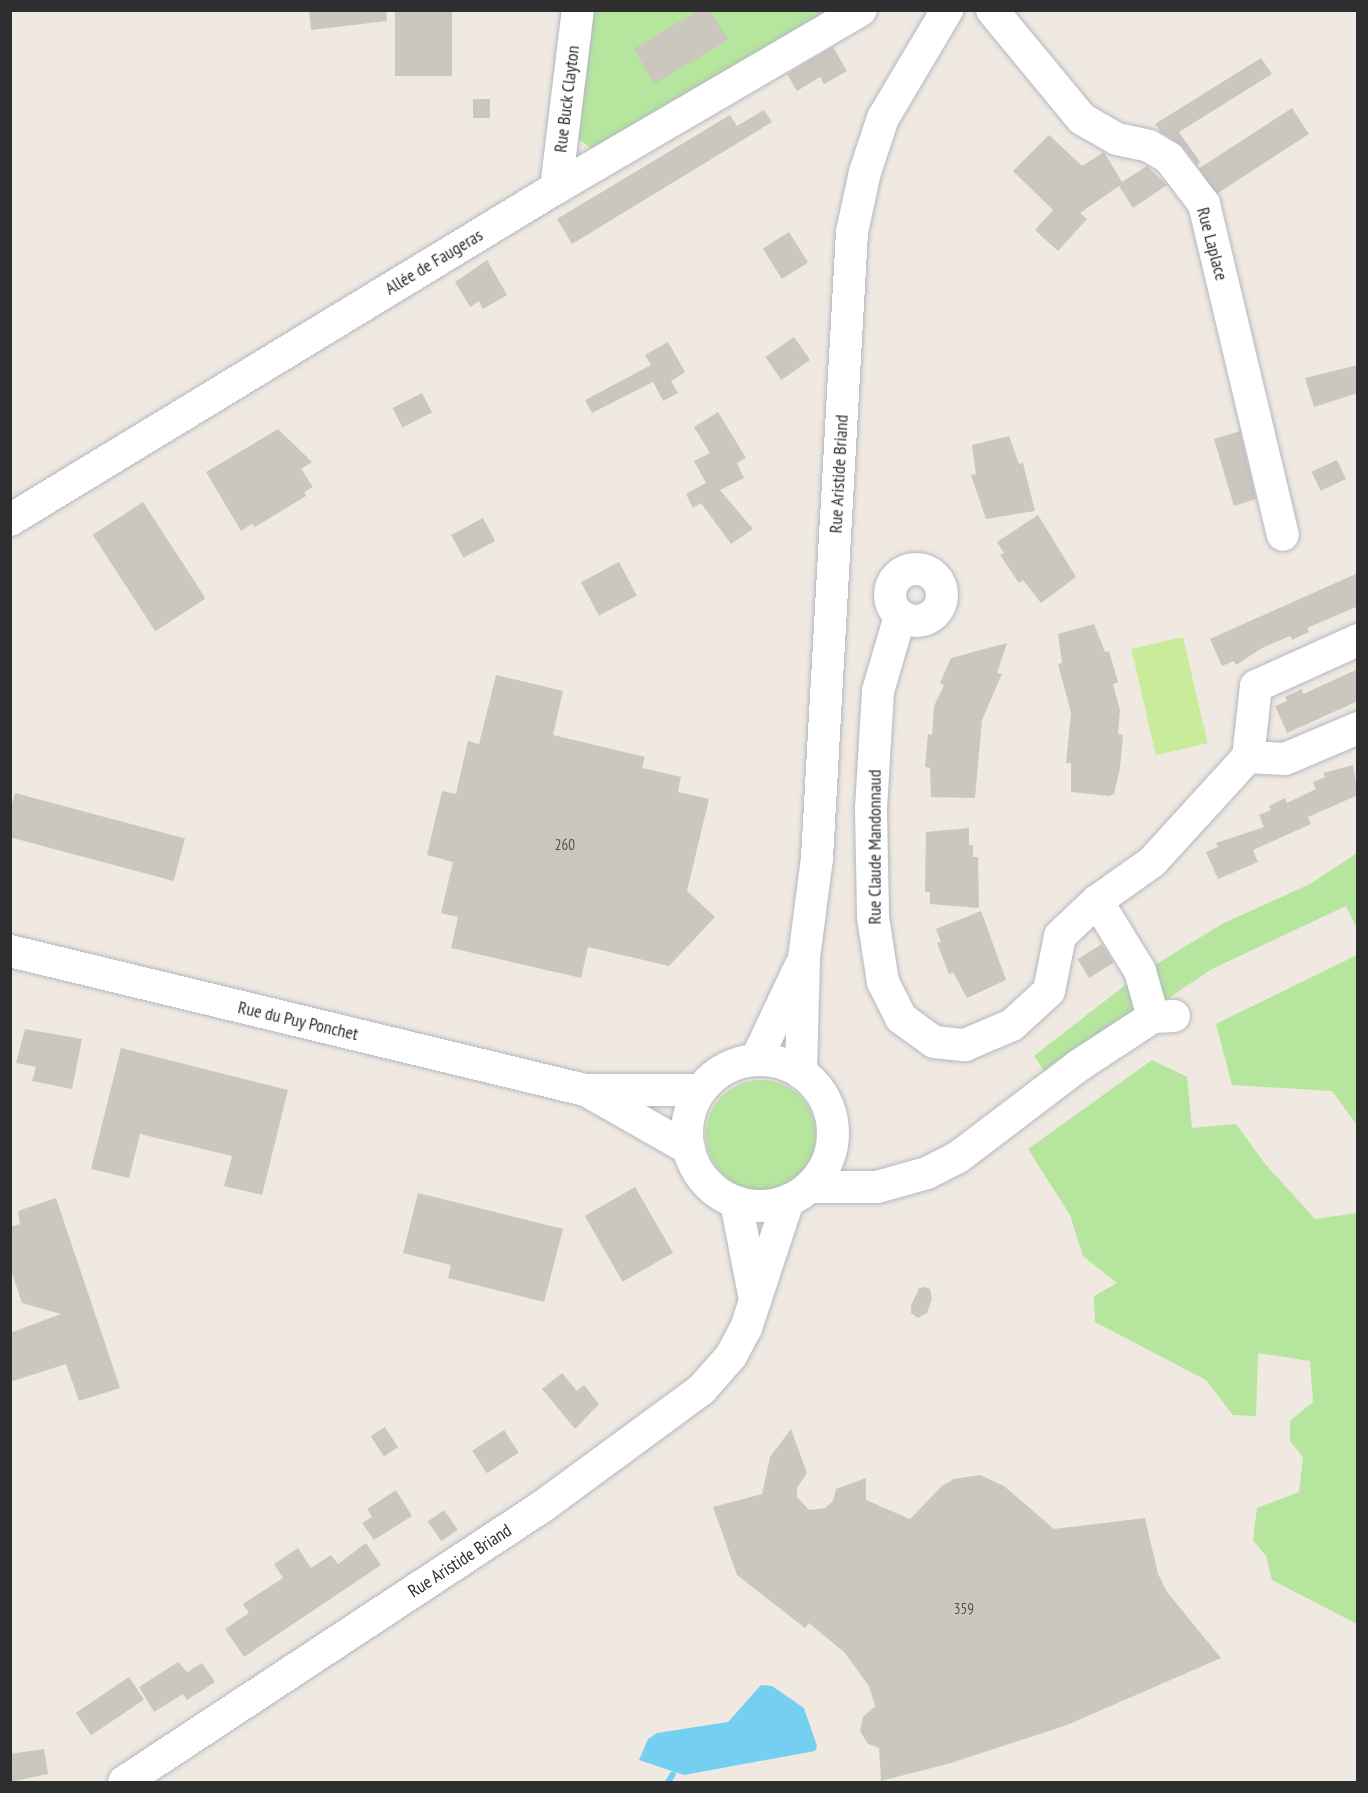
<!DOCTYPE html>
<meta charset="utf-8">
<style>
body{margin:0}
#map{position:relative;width:1368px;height:1793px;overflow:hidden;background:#efe9e1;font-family:"PT Sans Narrow",sans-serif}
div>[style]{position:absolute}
.green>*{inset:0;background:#b6e59e}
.round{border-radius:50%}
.pitch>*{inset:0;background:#c9ec9a;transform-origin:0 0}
.water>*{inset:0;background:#75cff0}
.stream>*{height:6px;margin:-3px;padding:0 3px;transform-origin:3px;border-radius:3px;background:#75cff0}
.building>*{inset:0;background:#cbc7bf;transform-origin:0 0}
.roads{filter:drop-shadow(0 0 2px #b4b7c1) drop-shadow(0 0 2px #b4b7c1)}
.minor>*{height:32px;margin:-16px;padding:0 16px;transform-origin:16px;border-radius:16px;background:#fff}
.minor>.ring{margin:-16px;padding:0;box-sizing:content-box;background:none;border:32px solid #fff;border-radius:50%}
span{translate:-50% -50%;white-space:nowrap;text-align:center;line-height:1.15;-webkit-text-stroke:6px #fff;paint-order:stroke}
.number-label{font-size:15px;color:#555452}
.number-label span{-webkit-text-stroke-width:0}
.street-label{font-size:18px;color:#2e2e2e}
.frame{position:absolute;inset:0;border:12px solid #2e2e2e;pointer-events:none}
</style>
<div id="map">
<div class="green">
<i style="clip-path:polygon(591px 11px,838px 11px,593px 150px,577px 138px)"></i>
<i style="clip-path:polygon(1357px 853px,1357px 929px,1346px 906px,1212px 969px,1049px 1078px,1034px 1056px,1137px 976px,1222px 924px,1310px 884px)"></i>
<i style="clip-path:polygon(1357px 955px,1357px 1125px,1332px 1091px,1232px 1085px,1216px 1024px)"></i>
<i style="clip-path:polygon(1152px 1060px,1187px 1077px,1192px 1128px,1236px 1124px,1266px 1165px,1315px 1219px,1357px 1213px,1357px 1624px,1272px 1580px,1266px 1556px,1253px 1540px,1257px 1508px,1299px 1492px,1303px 1457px,1290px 1441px,1290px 1421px,1313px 1402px,1310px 1361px,1258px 1353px,1256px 1416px,1233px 1415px,1206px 1380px,1095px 1322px,1094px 1296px,1117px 1283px,1083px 1256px,1070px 1215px,1028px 1149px)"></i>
<i class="round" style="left:706px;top:1080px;width:110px;height:110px"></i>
</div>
<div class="pitch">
<i style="left:1183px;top:637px;width:109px;height:53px;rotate:77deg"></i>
</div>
<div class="water">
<i style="clip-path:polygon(761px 1685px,772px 1686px,804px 1708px,817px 1746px,815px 1751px,684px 1775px,639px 1760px,648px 1739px,657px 1733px,728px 1722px)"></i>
</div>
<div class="stream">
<i style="left:668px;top:1782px;width:9px;rotate:-58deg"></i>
</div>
<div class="building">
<i style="clip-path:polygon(309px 10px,386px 10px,387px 21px,311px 30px)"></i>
<i style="left:395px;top:10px;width:57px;height:66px"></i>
<i style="clip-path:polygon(699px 10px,710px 10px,728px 40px,654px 84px,634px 49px)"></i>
<i style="clip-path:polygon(833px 47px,847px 71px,824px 84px,820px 77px,797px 91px,787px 74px)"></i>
<i style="clip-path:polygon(1261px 58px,1272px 74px,1179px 132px,1200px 162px,1197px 165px,1183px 147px,1161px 132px,1155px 124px)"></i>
<i style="left:473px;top:99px;width:17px;height:19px"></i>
<i style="left:1292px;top:108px;width:31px;height:111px;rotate:57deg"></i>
<i style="clip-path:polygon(764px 110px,772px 122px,572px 244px,557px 219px,730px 115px,737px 126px)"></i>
<i style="clip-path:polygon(1049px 135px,1082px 166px,1104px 152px,1122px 182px,1147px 166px,1167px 185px,1133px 208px,1119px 186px,1080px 213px,1087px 219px,1058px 251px,1035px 230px,1053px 210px,1013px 171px)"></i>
<i style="left:789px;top:232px;width:36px;height:31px;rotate:58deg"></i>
<i style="clip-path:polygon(487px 260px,507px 295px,483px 309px,479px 301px,470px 307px,455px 282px)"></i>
<i style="left:794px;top:337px;width:28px;height:35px;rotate:55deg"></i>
<i style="clip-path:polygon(668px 342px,685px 372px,671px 381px,678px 393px,663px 401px,653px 382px,592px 413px,585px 400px,651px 365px,645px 355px)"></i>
<i style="clip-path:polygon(1358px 365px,1358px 393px,1314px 407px,1305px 378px)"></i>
<i style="left:422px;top:393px;width:22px;height:33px;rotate:63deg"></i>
<i style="clip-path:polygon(718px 412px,746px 458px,737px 463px,744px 478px,720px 490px,753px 529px,731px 544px,701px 503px,693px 508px,686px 494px,706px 483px,694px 461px,710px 453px,694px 427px)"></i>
<i style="clip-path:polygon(278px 429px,312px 462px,301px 469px,313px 487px,304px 492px,306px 496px,255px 527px,252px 524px,241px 531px,206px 472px)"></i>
<i style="clip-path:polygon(1240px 431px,1256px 499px,1234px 506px,1214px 439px)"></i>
<i style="clip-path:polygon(1009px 436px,1019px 464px,1023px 463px,1035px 511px,986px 519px,971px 475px,976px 474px,972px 445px)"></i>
<i style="left:1337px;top:460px;width:21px;height:28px;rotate:65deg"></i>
<i style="left:143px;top:502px;width:115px;height:60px;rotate:57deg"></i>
<i style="clip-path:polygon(1038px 515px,1076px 577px,1041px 603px,1023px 580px,1019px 583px,1000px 555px,1004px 553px,997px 542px)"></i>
<i style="left:483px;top:518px;width:26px;height:36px;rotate:62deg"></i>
<i style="left:619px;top:562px;width:38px;height:43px;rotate:62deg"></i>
<i style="clip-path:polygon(1358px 573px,1358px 606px,1307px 628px,1309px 632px,1292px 640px,1290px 636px,1262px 648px,1236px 665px,1234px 661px,1222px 666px,1210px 639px)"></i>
<i style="clip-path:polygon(1094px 624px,1105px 652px,1109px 651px,1118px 682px,1113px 684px,1120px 710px,1118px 734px,1123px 735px,1120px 768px,1114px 794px,1109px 796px,1071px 792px,1071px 763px,1066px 763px,1071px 713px,1058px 664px,1062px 663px,1058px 634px)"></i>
<i style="clip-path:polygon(1007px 643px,997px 673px,1002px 674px,982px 720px,975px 798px,931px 797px,930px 768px,925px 767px,928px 734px,932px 735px,934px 706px,944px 685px,940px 683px,951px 658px)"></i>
<i style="clip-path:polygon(1358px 669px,1358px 701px,1287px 733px,1275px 706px,1287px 701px,1285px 697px,1302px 689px,1303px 694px)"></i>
<i style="clip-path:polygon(496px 675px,563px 691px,553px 735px,645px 757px,642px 768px,681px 777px,678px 792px,709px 799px,687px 891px,715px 917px,669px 966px,588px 947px,581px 978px,451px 948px,458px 917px,441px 913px,453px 862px,427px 855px,442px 791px,456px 794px,468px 741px,479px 744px)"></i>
<i style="clip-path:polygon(1353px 765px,1358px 795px,1308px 817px,1311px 824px,1253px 850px,1258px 862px,1218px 879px,1206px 852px,1218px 847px,1216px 843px,1264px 827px,1259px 815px,1271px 810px,1269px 806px,1285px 798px,1287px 803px,1316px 789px,1313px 782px,1325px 777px,1323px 773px)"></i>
<i style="left:15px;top:793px;width:176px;height:44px;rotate:15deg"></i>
<i style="clip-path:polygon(969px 828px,969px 845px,973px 845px,973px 857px,978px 857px,979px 908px,930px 904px,930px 892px,925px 892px,926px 832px)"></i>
<i style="clip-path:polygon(981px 911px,1006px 980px,967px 998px,953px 972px,949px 974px,937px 943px,941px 942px,936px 929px)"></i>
<i style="left:1102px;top:944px;width:22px;height:29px;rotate:58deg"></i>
<i style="clip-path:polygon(25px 1029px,82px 1039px,72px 1089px,32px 1081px,36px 1067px,16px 1063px)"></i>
<i style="clip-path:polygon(121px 1048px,288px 1090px,262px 1195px,224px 1186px,232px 1156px,140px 1134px,129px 1178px,91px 1169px)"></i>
<i style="left:635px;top:1187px;width:76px;height:58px;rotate:60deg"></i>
<i style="clip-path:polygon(418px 1193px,563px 1229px,544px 1302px,448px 1278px,451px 1265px,403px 1253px)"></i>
<i style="clip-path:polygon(56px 1198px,120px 1388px,79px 1401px,66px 1364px,10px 1382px,10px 1333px,61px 1314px,22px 1303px,10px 1267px,10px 1227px,20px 1224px,18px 1211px)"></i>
<i style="clip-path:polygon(924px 1287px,930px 1289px,932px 1299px,927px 1313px,918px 1318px,911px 1313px,911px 1306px,919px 1288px)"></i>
<i style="clip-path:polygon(562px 1373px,577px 1391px,584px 1385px,599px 1404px,575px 1429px,542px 1389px)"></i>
<i style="left:385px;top:1427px;width:24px;height:17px;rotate:57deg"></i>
<i style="clip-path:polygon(791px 1429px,807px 1473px,797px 1488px,797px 1497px,809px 1510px,825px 1508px,833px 1501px,836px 1489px,866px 1478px,866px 1500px,910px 1519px,942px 1486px,954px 1479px,980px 1475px,1004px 1486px,1054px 1529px,1145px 1518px,1158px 1574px,1167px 1592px,1221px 1658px,1067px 1725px,951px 1763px,881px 1781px,879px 1748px,868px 1744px,860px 1731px,863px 1717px,875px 1706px,869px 1686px,845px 1653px,809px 1623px,805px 1628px,737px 1575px,713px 1507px,762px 1494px,770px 1457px)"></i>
<i style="left:504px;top:1430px;width:27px;height:38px;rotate:57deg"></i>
<i style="clip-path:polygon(396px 1490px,412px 1516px,374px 1540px,362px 1523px,372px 1517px,367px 1509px)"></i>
<i style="left:444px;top:1510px;width:24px;height:20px;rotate:55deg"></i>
<i style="clip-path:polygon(366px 1543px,381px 1565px,244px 1657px,225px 1629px,249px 1613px,243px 1604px,283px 1578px,274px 1564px,298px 1548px,311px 1568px,331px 1555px,338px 1564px)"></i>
<i style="clip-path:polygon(178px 1662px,187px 1672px,202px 1663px,215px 1682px,187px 1700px,183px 1694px,154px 1712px,139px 1687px)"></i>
<i style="left:129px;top:1677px;width:27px;height:64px;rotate:56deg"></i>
<i style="clip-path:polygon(44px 1749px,48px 1774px,10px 1782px,10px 1754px)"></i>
</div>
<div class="roads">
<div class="minor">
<i style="left:992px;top:10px;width:141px;rotate:50.5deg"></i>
<i style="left:1082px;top:119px;width:40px;rotate:29.7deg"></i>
<i style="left:1117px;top:139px;width:33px;rotate:12deg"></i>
<i style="left:1149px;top:146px;width:23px;rotate:31deg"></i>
<i style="left:1169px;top:158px;width:58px;rotate:52.7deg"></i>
<i style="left:1204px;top:204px;width:340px;rotate:76.6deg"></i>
<i style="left:556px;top:188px;width:179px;rotate:-83deg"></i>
<i style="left:10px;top:520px;width:639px;rotate:-31.3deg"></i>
<i style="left:556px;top:188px;width:353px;rotate:-30.3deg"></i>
<i class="ring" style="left:890px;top:569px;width:20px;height:20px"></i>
<i style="left:900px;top:616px;width:78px;rotate:106.3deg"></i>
<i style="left:878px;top:691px;width:118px;rotate:93.4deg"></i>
<i style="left:871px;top:809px;width:108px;rotate:88.9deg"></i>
<i style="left:873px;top:917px;width:66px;rotate:81.3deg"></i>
<i style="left:883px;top:982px;width:40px;rotate:63.4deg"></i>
<i style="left:901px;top:1018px;width:41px;rotate:36deg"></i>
<i style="left:934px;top:1042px;width:31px;rotate:6deg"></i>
<i style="left:965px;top:1045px;width:51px;rotate:-23.1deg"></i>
<i style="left:1012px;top:1025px;width:50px;rotate:-42.6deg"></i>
<i style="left:1049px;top:991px;width:56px;rotate:-78.7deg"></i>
<i style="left:1060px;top:936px;width:51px;rotate:-43.4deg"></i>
<i style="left:1097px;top:901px;width:67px;rotate:-35.3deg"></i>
<i style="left:1152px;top:862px;width:142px;rotate:-47.6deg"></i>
<i style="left:1358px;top:640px;width:112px;rotate:155.7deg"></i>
<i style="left:1256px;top:686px;width:71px;rotate:96.4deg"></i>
<i style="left:1248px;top:757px;width:37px;rotate:3deg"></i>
<i style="left:1285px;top:759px;width:79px;rotate:-23deg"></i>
<i style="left:1097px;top:901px;width:82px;rotate:58.4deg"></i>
<i style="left:1140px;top:971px;width:48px;rotate:74.2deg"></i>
<i style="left:10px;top:951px;width:592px;rotate:13.59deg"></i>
<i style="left:585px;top:1090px;width:115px"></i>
<i style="left:756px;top:1060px;width:103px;rotate:-64.7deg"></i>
<i class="ring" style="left:687px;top:1060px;width:114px;height:114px"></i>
<i style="left:801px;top:1073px;width:115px;rotate:-88.5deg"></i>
<i style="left:804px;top:958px;width:101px;rotate:-82.6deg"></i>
<i style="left:817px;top:858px;width:627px;rotate:-86.8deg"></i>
<i style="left:852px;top:232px;width:61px;rotate:-77.8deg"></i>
<i style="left:865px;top:172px;width:57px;rotate:-71.6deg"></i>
<i style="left:883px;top:118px;width:126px;rotate:-59.3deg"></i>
<i style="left:591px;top:1093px;width:113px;rotate:29.7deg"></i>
<i style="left:810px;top:1187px;width:67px"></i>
<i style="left:877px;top:1187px;width:52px;rotate:-15.6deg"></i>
<i style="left:927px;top:1173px;width:34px;rotate:-27deg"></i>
<i style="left:957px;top:1158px;width:152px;rotate:-37.2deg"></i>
<i style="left:1078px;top:1066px;width:90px;rotate:-33.2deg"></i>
<i style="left:1153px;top:1017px;width:21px;rotate:-3deg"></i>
<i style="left:736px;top:1202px;width:100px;rotate:79deg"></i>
<i style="left:124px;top:1782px;width:502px;rotate:-33.37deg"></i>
<i style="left:543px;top:1506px;width:197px;rotate:-36.3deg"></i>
<i style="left:702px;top:1389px;width:44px;rotate:-48.7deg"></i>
<i style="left:731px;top:1356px;width:32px;rotate:-62deg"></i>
<i style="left:746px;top:1328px;width:134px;rotate:-71.7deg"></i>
</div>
</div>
<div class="number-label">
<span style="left:565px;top:845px">260</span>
<span style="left:964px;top:1609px">359</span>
</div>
<div class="street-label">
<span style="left:567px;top:99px;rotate:-83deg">Rue Buck Clayton</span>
<span style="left:1212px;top:244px;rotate:75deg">Rue Laplace</span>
<span style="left:434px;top:262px;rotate:-31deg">Allée de Faugeras</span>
<span style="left:839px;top:474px;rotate:-87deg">Rue Aristide Briand</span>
<span style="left:875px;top:847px;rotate:-90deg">Rue Claude Mandonnaud</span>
<span style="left:298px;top:1021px;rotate:13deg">Rue du Puy Ponchet</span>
<span style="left:460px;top:1561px;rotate:-33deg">Rue Aristide Briand</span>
</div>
<div class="frame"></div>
</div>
